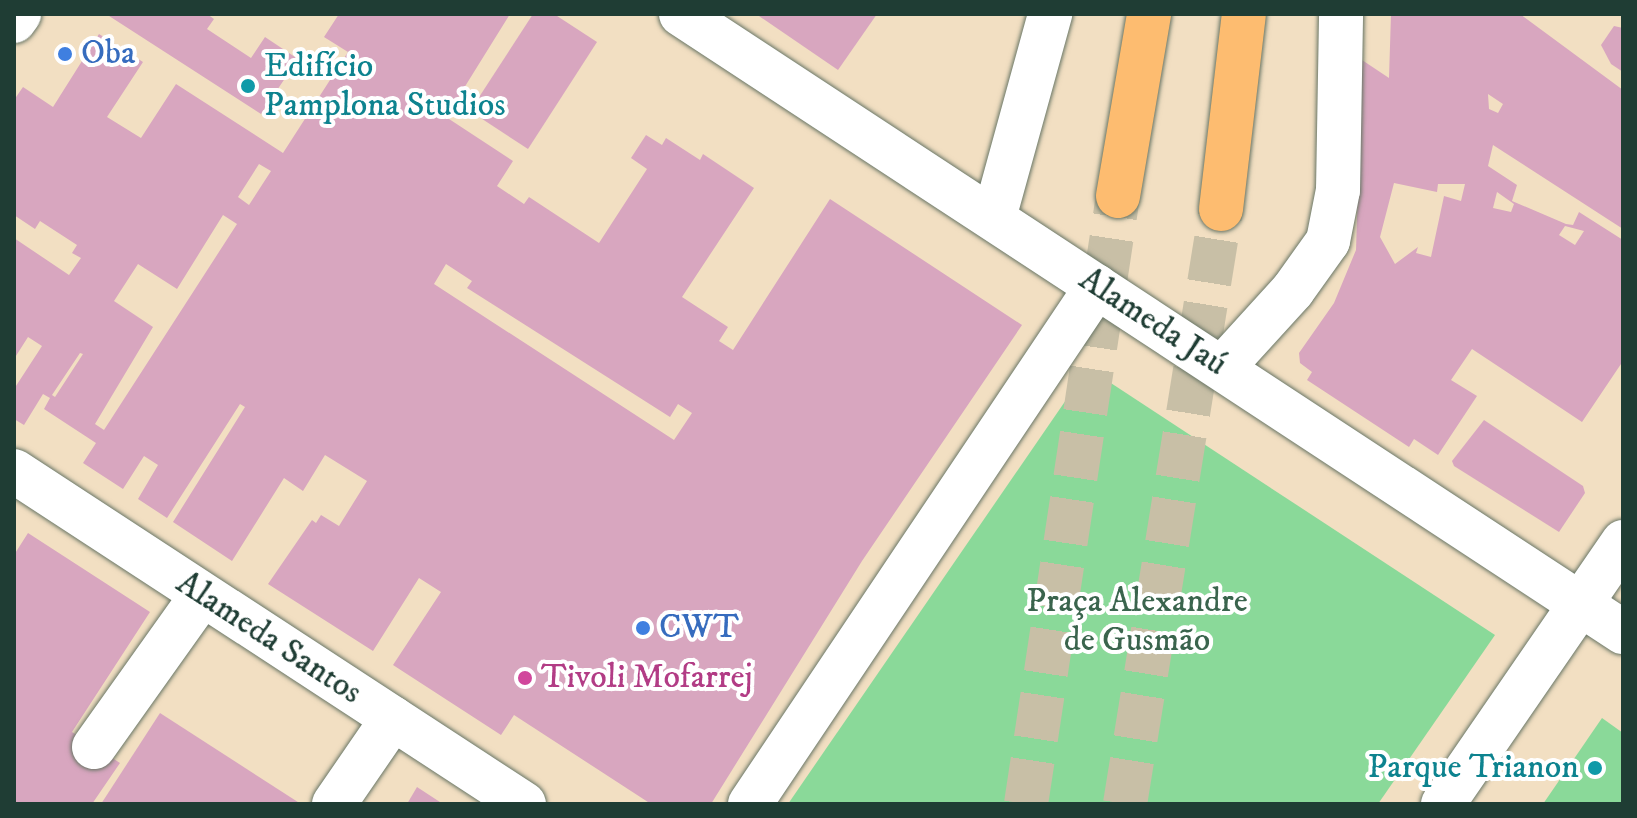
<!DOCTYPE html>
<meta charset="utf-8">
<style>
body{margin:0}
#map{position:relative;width:1637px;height:818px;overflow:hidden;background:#f2dfc2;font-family:"IM FELL DW Pica",serif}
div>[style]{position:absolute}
.green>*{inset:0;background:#8ad999}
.building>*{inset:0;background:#d8a6bf}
.major-tunnel>*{height:44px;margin-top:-22px;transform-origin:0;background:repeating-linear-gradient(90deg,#c8bfa6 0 44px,transparent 0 66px)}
.roads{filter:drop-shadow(0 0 2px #697666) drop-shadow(0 0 2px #697666)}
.minor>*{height:44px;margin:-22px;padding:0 22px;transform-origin:22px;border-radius:22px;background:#fff}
.major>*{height:44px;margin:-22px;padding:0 22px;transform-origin:22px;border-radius:22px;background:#fdbc70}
.dots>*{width:22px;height:22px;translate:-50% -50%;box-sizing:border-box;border:4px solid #fff;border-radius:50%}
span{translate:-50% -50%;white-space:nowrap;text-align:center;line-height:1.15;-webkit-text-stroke:8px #fff;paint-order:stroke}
.shop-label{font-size:34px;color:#366cbe}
.left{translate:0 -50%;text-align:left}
.culture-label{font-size:34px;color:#0d838f}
.right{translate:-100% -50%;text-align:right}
.street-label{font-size:34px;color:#1f3d34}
.park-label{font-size:34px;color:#3a644d}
.hotel-label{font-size:34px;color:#b23c85}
.frame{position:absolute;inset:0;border:16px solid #1f3d34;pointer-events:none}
</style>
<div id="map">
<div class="green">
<i style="clip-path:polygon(1088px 368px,1495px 635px,1378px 804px,788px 804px)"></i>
<i style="clip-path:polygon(1602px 718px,1623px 733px,1623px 804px,1543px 804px)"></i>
</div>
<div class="building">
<i style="clip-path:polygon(106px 14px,207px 14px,214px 19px,207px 29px,251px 58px,265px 37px,298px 59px,261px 114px)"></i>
<i style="clip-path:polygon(evenodd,339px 14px,510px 14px,446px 117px,513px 161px,497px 186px,524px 204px,529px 197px,599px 243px,647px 169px,631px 158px,646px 135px,662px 145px,666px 138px,700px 160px,703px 154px,754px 188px,682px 297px,728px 327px,719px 341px,733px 350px,830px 199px,1022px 325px,862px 561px,711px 804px,651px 804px,514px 715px,501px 735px,393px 665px,441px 592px,419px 578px,373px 651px,268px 584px,312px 520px,316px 523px,321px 515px,339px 526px,367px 481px,325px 455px,303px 491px,284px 478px,232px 561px,173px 522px,245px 407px,240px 404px,167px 518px,138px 499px,158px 465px,144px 456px,123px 489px,83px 463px,96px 443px,44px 409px,50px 398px,43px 394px,24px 425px,14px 419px,14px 389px,42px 346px,28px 337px,14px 359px,14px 238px,69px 275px,81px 258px,72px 253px,77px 245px,40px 221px,35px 229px,14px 215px,14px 100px,23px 87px,53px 107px,99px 34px,143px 62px,107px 117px,141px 138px,176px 84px,283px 153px,348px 52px,324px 37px,339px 14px,259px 164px,271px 171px,249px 205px,238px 197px,259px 164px,339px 14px,223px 215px,237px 224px,104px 430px,95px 424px,153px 327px,114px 301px,138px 264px,177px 289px,223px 215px,339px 14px,446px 264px,472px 281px,467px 288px,670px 417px,678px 404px,692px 413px,674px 440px,434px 284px,446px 264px,339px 14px,80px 353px,83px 354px,55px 397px,52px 395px,80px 353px)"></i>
<i style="clip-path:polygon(533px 14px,554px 14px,597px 42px,528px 149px,470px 111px)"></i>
<i style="clip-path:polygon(756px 14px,877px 14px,838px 70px)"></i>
<i style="clip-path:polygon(evenodd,1391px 14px,1520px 14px,1623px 90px,1623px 229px,1493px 145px,1488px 166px,1517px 185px,1512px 201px,1566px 224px,1573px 225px,1579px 212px,1623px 240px,1623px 361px,1582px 422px,1472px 349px,1451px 380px,1477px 396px,1438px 455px,1414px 439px,1409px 447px,1307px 380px,1312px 372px,1300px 363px,1299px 353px,1334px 303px,1356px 250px,1362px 60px,1389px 78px,1391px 14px,1488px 94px,1503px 104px,1498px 113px,1489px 109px,1488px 94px,1391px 14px,1394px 183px,1437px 192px,1438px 184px,1465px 184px,1461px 201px,1444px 196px,1431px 257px,1416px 253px,1418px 247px,1395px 264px,1380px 237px,1394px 183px,1391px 14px,1497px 192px,1514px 204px,1511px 212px,1493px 208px,1497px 192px,1391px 14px,1565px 226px,1584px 231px,1575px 245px,1559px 235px,1565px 226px)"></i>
<i style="clip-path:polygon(1614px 26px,1623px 28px,1623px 72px,1611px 64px,1601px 45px)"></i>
<i style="clip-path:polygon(1484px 420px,1583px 486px,1585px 493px,1559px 532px,1454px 466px,1452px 461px)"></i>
<i style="clip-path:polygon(28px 533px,150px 612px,72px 732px,120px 763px,92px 804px,14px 804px,14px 555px)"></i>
<i style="clip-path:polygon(160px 713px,301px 804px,101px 804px)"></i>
<i style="clip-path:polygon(417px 787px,443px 804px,407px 804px)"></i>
</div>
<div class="major-tunnel">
<i style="left:1026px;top:804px;width:615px;rotate:-81.4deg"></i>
<i style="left:1125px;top:804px;width:603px;rotate:-80.83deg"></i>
</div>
<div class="roads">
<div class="minor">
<i style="left:681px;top:14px;width:1127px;rotate:33.27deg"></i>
<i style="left:14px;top:21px;width:9px;rotate:-54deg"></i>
<i style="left:994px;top:218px;width:212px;rotate:-74.6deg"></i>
<i style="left:1223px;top:367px;width:104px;rotate:-47.7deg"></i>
<i style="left:1293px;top:290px;width:60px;rotate:-54.5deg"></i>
<i style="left:1328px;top:241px;width:52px;rotate:-78.9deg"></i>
<i style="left:1338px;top:190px;width:176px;rotate:-89deg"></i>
<i style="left:14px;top:471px;width:609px;rotate:33.14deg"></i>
<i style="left:94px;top:747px;width:186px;rotate:-54.6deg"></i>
<i style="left:334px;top:804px;width:104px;rotate:-55.5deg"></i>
<i style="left:750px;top:804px;width:623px;rotate:-56.18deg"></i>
<i style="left:1443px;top:804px;width:318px;rotate:-55.5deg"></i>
</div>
<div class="major">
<i style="left:1118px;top:196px;width:185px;rotate:-80.3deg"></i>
<i style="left:1221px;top:209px;width:196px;rotate:-83.3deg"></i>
</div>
</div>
<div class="dots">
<i style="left:65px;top:54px;background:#3f7fe0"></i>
<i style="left:248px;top:86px;background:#0f9aa8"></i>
<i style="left:643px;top:628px;background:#3f7fe0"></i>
<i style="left:525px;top:678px;background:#d1479c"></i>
<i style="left:1595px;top:768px;background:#0f9aa8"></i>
</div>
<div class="shop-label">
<span class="left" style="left:81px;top:54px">Oba</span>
<span class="left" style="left:659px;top:628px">CWT</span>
</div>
<div class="culture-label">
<span class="left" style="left:264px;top:86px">Edifício<br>Pamplona Studios</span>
<span class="right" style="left:1579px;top:768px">Parque Trianon</span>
</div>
<div class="street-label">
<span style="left:1153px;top:322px;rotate:33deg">Alameda Jaú</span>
<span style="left:269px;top:638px;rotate:33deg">Alameda Santos</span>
</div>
<div class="park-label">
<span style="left:1137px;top:621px">Praça Alexandre<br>de Gusmão</span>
</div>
<div class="hotel-label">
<span class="left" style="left:541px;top:678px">Tivoli Mofarrej</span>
</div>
<div class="frame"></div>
</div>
